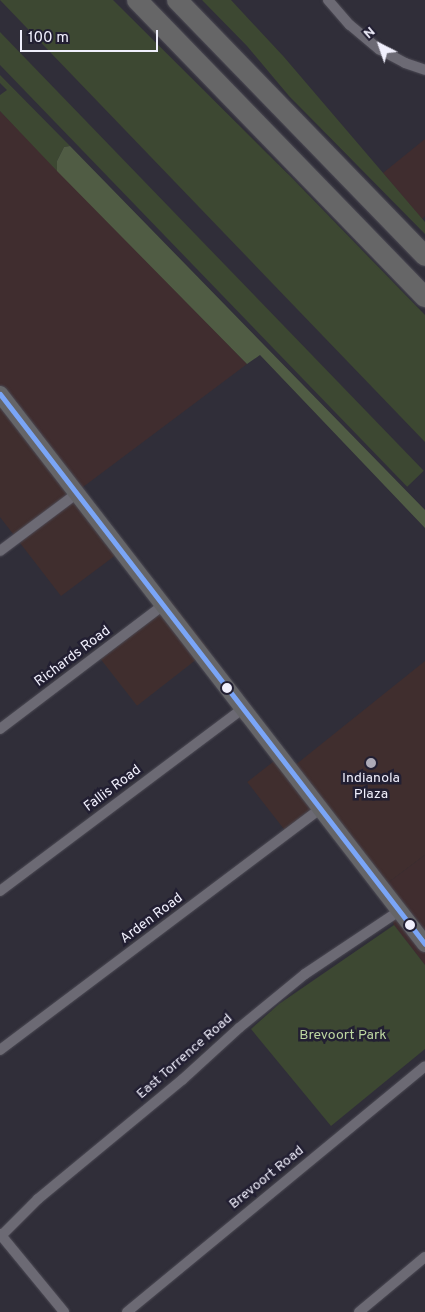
<!DOCTYPE html>
<style>
body{margin:0}
#map{position:relative;width:425px;height:1312px;overflow:hidden;background:#302e39;font-family:Overpass,sans-serif}
div>[style]{position:absolute}
.commercial>*{inset:0;background:#402e2e;transform-origin:0 0}
.industrial>*{inset:0;background:#402d2f}
.green>*{inset:0;background:#3d4832;transform-origin:0 0}
.forest>*{inset:0;background:#505c44}
.roads{filter:drop-shadow(0 0 1px #4c4a54) drop-shadow(0 0 1px #4c4a54)}
.minor>*{height:10px;margin:-5px;padding:0 5px;transform-origin:5px;border-radius:5px;background:#6c6a74}
.primary>*{height:16px;margin:-8px;padding:0 8px;transform-origin:8px;border-radius:8px;background:#656568}
.motorway>*{height:20px;margin:-10px;padding:0 10px;transform-origin:10px;border-radius:10px;background:#666667}
.bus-1>*{height:5px;margin:-2.5px;padding:0 2.5px;transform-origin:2.5px;border-radius:2.5px;background:#7aa5f7}
.dots>*{width:14px;height:14px;translate:-50% -50%;box-sizing:border-box;border:2px solid #221f32;border-radius:50%}
span{translate:-50% -50%;white-space:nowrap;text-align:center;line-height:1.15;-webkit-text-stroke:5px #221f32;paint-order:stroke}
.street-label{font-size:14px;color:#f0effc}
.poi-label{font-size:14px;color:#f0effc}
.park-label{font-size:14px;color:#bdd7a1}
.north{position:absolute;left:355px;top:20px;width:50px;height:50px;-webkit-text-stroke:4px #221f32;paint-order:stroke;rotate:319deg;font-size:14px;font-weight:700;line-height:20px;text-align:center;color:#f0effc}
.north::after{content:'';display:block;margin:auto;width:18px;height:22px;background:#f0effc;clip-path:polygon(50% 0,100% 100%,50% 72%,0 100%)}
.scale{position:absolute;left:20px;top:30px;width:138px;height:22px;box-sizing:border-box;border:2px solid #f0effc;border-top:0;padding-left:6px;font-size:15px;line-height:18px;white-space:nowrap;color:#f0effc;-webkit-text-stroke:4px #221f32;paint-order:stroke}
</style>
<div id="map">
<div class="commercial">
<i style="clip-path:polygon(0 395px,128px 546px,61px 596px,0 517px)"></i>
<i style="left:170px;top:600px;width:63px;height:91px;rotate:52deg"></i>
<i style="clip-path:polygon(425px 661px,425px 855px,381px 888px,289px 770px)"></i>
<i style="left:278px;top:758px;width:63px;height:39px;rotate:52deg"></i>
</div>
<div class="industrial">
<i style="clip-path:polygon(0 111px,247px 364px,75px 493px,0 395px)"></i>
<i style="clip-path:polygon(425px 139px,425px 216px,422px 219px,383px 173px)"></i>
<i style="clip-path:polygon(425px 855px,425px 965px,394px 925px,381px 888px)"></i>
</div>
<div class="green">
<i style="clip-path:polygon(0 0,113px 0,293px 179px,425px 315px,425px 442px)"></i>
<i style="clip-path:polygon(202px 0,231px 0,284px 57px,425px 222px,425px 234px,289px 96px,247px 46px)"></i>
<i style="left:0;top:32px;width:610px;height:23px;rotate:46deg"></i>
<i style="clip-path:polygon(0 75px,70px 146px,64px 147px,57px 161px,57px 171px,0 111px,0 95px,7px 90px,0 83px)"></i>
<i style="clip-path:polygon(394px 925px,425px 965px,425px 1049px,331px 1126px,251px 1029px,279px 1004px)"></i>
</div>
<div class="forest">
<i style="clip-path:polygon(70px 146px,425px 510px,425px 528px,260px 355px,247px 364px,57px 171px,57px 161px,64px 147px)"></i>
</div>
<div class="roads">
<div class="minor">
<i style="left:328px;top:0;width:33px;rotate:49deg"></i>
<i style="left:350px;top:25px;width:38px;rotate:40deg"></i>
<i style="left:379px;top:49px;width:30px;rotate:28deg"></i>
<i style="left:405px;top:63px;width:21px;rotate:19deg"></i>
<i style="left:0;top:551px;width:95px;rotate:-36.9deg"></i>
<i style="left:0;top:729px;width:203px;rotate:-37.2deg"></i>
<i style="left:0;top:891px;width:303px;rotate:-36.9deg"></i>
<i style="left:0;top:1050px;width:401px;rotate:-37deg"></i>
<i style="left:0;top:1234px;width:101px;rotate:50.6deg"></i>
<i style="left:0;top:1237px;width:54px;rotate:-45deg"></i>
<i style="left:38px;top:1199px;width:187px;rotate:-39.6deg"></i>
<i style="left:182px;top:1080px;width:77px;rotate:-42.4deg"></i>
<i style="left:239px;top:1028px;width:85px;rotate:-39.3deg"></i>
<i style="left:305px;top:974px;width:113px;rotate:-33.8deg"></i>
<i style="left:127px;top:1312px;width:386px;rotate:-39.5deg"></i>
<i style="left:359px;top:1312px;width:86px;rotate:-39.8deg"></i>
</div>
<div class="primary">
<i style="left:0;top:394px;width:695px;rotate:52.31deg"></i>
</div>
<div class="motorway">
<i style="left:137px;top:0;width:414px;rotate:45.9deg"></i>
<i style="left:177px;top:0;width:356px;rotate:45.9deg"></i>
</div>
</div>
<div class="bus-1">
<i style="left:0;top:394px;width:695px;rotate:52.31deg"></i>
</div>
<div class="dots">
<i style="left:227px;top:688px;background:#f0effc"></i>
<i style="left:371px;top:763px;background:#adabb8"></i>
<i style="left:410px;top:925px;background:#f0effc"></i>
</div>
<div class="street-label">
<span style="left:73px;top:657px;rotate:-37deg">Richards Road</span>
<span style="left:113px;top:789px;rotate:-37deg">Fallis Road</span>
<span style="left:152px;top:919px;rotate:-37deg">Arden Road</span>
<span style="left:185px;top:1057px;rotate:-41deg">East Torrence Road</span>
<span style="left:267px;top:1178px;rotate:-39deg">Brevoort Road</span>
</div>
<div class="poi-label">
<span style="left:371px;top:787px">Indianola<br>Plaza</span>
</div>
<div class="park-label">
<span style="left:343px;top:1036px">Brevoort Park</span>
</div>
<div class="north">N</div>
<div class="scale">100 m</div>
</div>
